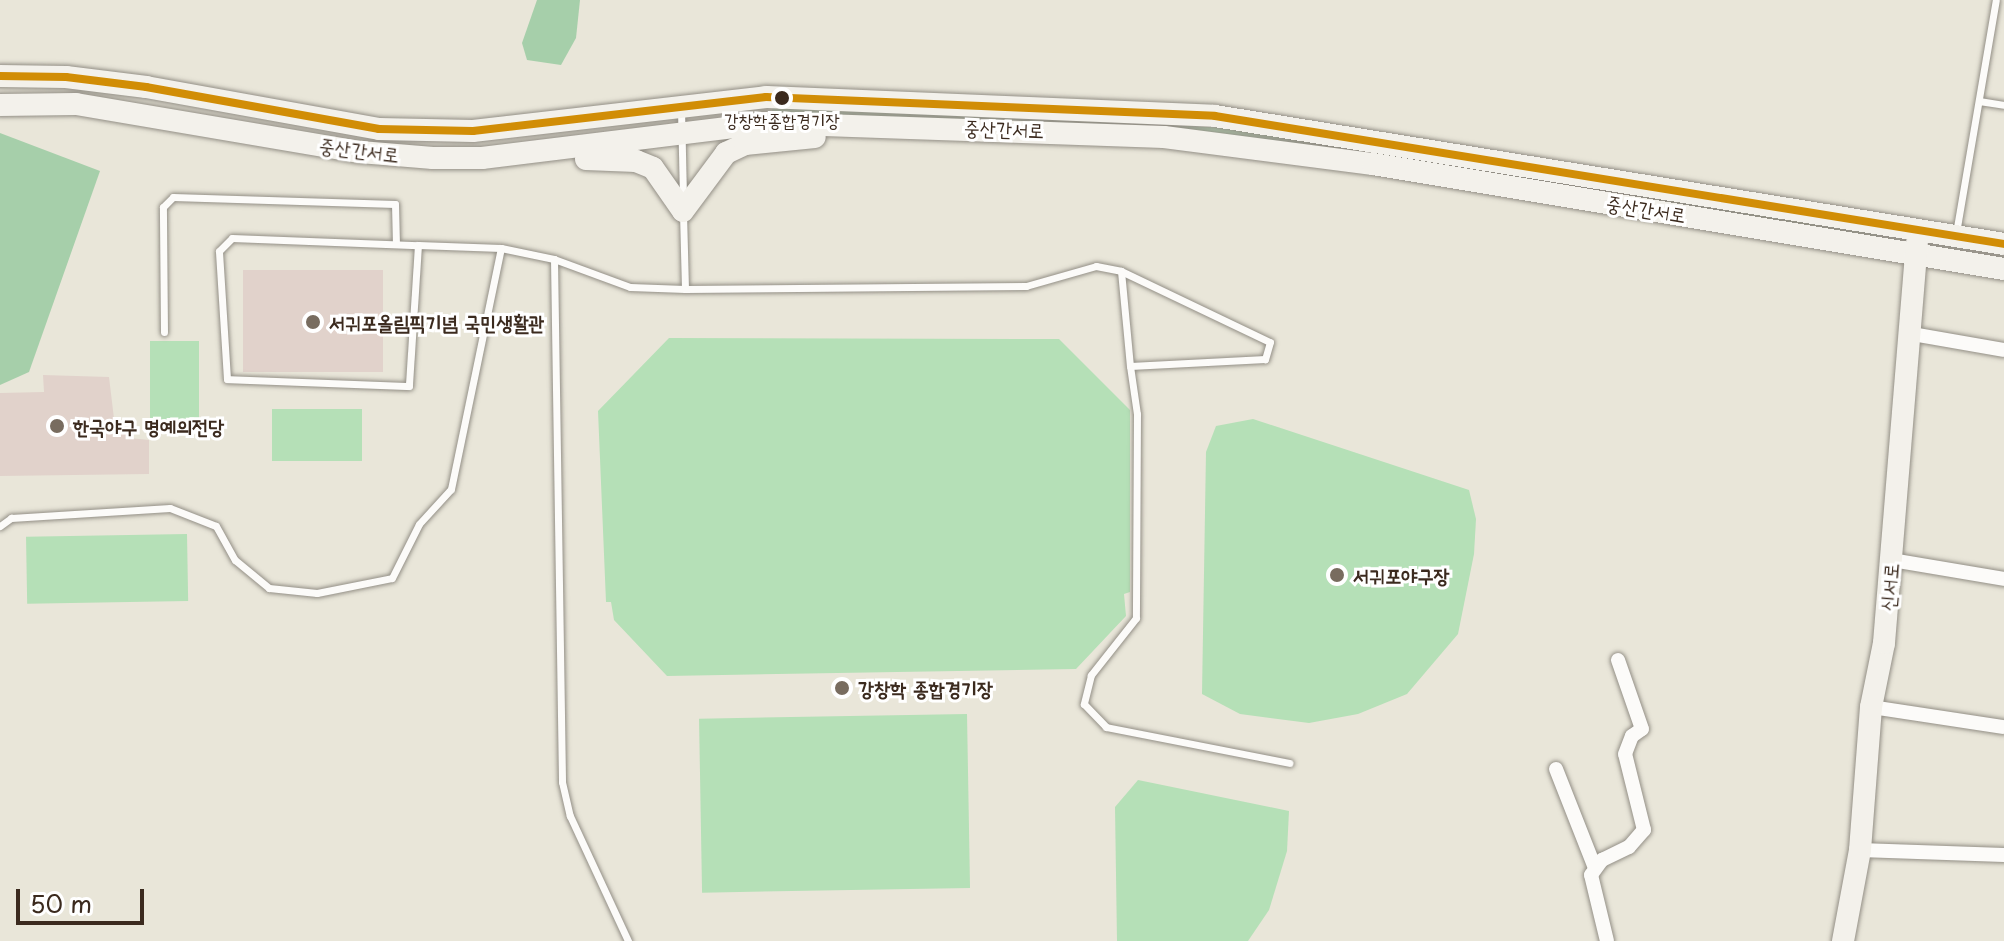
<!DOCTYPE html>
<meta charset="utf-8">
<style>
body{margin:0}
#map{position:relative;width:2004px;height:941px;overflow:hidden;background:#e9e6d9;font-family:"Playpen Sans","Poor Story",sans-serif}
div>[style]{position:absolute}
.green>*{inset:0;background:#b5e0b7;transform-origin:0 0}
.forest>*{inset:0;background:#a6cfaa}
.building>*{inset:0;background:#e1d2cb;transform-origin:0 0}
.roads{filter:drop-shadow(0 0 2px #938f86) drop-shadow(0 0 2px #938f86)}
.lane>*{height:7px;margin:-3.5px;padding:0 3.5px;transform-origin:3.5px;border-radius:3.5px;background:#fcfbf9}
.street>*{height:14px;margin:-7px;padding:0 7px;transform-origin:7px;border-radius:7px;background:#fcfbf9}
.secondary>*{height:22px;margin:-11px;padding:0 11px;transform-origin:11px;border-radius:11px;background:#f3f1eb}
.bus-1>*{height:8px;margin:-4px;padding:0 4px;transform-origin:4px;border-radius:4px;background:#d18d06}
.dots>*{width:22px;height:22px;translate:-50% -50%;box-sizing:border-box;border:4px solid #fff;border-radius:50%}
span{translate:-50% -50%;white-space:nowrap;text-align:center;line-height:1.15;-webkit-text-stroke:6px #fff;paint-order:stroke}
.bus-label{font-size:18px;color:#3b2a1e}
.street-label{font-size:20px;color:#3b2a1e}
.poi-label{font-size:20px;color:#3b2a1e;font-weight:700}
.left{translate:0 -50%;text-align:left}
.scale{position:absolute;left:16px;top:889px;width:128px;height:36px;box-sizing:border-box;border:4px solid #3b2a1e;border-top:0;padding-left:10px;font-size:24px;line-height:28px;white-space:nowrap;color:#3b2a1e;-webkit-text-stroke:6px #fff;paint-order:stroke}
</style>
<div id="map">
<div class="green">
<i style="clip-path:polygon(773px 107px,1230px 128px,1877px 233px,1878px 240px,1292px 143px,771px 114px)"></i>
<i style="clip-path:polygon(669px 338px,1059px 339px,1130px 410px,1130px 592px,1124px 594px,1126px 616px,1076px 669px,667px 676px,614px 620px,611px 602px,606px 602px,598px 411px)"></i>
<i style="left:150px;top:341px;width:49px;height:79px"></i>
<i style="left:272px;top:409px;width:90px;height:52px"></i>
<i style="clip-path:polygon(1253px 419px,1469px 490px,1476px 519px,1474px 554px,1458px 634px,1407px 694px,1358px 714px,1309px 723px,1240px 714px,1202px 694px,1206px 452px,1216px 426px)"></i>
<i style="left:187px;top:534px;width:67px;height:161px;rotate:89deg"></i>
<i style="left:967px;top:714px;width:174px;height:268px;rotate:89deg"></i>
<i style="clip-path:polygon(1138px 780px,1289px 811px,1287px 851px,1269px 910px,1248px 941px,1117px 941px,1115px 807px)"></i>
</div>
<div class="forest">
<i style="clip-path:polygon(537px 0,580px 0,576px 38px,561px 65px,527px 60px,522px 43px)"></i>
<i style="clip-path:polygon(0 133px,100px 171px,29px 372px,0 385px)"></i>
</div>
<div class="building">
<i style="left:243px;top:270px;width:140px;height:102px"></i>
<i style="clip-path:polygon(43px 375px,109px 377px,115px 427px,129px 425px,129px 438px,149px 440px,149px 474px,0 476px,0 393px,44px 392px)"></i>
</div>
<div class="roads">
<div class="lane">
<i style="left:1979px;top:101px;width:25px;rotate:9deg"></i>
<i style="left:681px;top:109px;width:91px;rotate:88.7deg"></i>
<i style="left:1956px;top:233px;width:236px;rotate:-80.3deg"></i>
<i style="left:418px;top:245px;width:141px;rotate:93.7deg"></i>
<i style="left:409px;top:386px;width:182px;rotate:-177.8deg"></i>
<i style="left:227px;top:379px;width:128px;rotate:-93.6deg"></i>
<i style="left:219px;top:251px;width:18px;rotate:-45deg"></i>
<i style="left:232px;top:238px;width:186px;rotate:2.2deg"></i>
<i style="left:418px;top:245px;width:83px;rotate:2.1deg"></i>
<i style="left:501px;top:248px;width:54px;rotate:11.7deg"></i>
<i style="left:554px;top:259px;width:81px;rotate:20.2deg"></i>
<i style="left:630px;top:287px;width:55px;rotate:2.1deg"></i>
<i style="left:685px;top:289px;width:76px;rotate:-91.5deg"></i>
<i style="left:554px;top:259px;width:523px;rotate:89.12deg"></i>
<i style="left:562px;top:782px;width:35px;rotate:77deg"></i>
<i style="left:570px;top:816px;width:138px;rotate:65.1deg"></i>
<i style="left:1121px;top:271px;width:95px;rotate:84.6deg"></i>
<i style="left:685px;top:289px;width:341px;rotate:-0.5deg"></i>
<i style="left:1026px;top:286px;width:73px;rotate:-15.9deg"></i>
<i style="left:1096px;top:266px;width:25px;rotate:11deg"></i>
<i style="left:1121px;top:271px;width:165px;rotate:25.5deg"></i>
<i style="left:1270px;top:342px;width:18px;rotate:106deg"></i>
<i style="left:1265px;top:359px;width:135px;rotate:177deg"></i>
<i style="left:1130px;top:366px;width:49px;rotate:81.7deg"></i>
<i style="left:1137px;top:414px;width:204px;rotate:90.3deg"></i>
<i style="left:1136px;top:618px;width:73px;rotate:128.3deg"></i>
<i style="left:1091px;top:675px;width:30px;rotate:104deg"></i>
<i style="left:1084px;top:704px;width:32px;rotate:46deg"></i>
<i style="left:1106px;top:727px;width:187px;rotate:11.1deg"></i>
<i style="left:164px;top:332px;width:125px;rotate:-90.5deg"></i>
<i style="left:163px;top:207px;width:14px;rotate:-45deg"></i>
<i style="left:173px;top:197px;width:222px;rotate:1.8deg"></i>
<i style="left:395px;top:204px;width:40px;rotate:88.6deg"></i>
<i style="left:0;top:526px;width:14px;rotate:-36deg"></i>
<i style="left:11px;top:518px;width:159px;rotate:-3.6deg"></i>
<i style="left:170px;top:508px;width:49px;rotate:21.4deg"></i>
<i style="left:216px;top:526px;width:39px;rotate:61deg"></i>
<i style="left:235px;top:560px;width:44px;rotate:39.5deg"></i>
<i style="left:269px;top:588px;width:48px;rotate:5.9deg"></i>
<i style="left:317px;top:593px;width:76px;rotate:-11.3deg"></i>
<i style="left:392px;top:578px;width:60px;rotate:-63.4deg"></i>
<i style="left:419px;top:524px;width:47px;rotate:-47.6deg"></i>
<i style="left:451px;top:489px;width:246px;rotate:-78.3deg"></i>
</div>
<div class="street">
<i style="left:1907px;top:333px;width:98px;rotate:9.9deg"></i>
<i style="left:1892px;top:560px;width:114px;rotate:9.6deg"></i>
<i style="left:1871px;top:707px;width:134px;rotate:8.6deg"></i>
<i style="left:1556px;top:769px;width:106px;rotate:68.5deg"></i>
<i style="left:1860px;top:850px;width:144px;rotate:2deg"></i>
<i style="left:1607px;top:941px;width:68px;rotate:-103.6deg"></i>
<i style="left:1591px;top:875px;width:19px;rotate:-54deg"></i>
<i style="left:1602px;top:860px;width:30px;rotate:-26deg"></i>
<i style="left:1629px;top:847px;width:23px;rotate:-49deg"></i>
<i style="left:1644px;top:830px;width:78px;rotate:-104deg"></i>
<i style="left:1625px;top:754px;width:19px;rotate:-69deg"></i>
<i style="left:1632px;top:736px;width:12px;rotate:-35deg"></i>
<i style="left:1642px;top:729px;width:73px;rotate:-109.2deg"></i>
</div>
<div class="secondary">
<i style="left:0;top:76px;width:66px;rotate:0.9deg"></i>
<i style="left:66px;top:77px;width:81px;rotate:7.1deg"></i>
<i style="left:146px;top:87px;width:237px;rotate:10.2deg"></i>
<i style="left:379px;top:129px;width:94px;rotate:1.2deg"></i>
<i style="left:473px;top:131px;width:295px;rotate:-6.6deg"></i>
<i style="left:766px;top:97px;width:449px;rotate:2.4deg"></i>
<i style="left:1215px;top:116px;width:799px;rotate:9.21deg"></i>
<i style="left:0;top:105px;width:76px;rotate:-0.8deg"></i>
<i style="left:76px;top:104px;width:288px;rotate:9.6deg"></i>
<i style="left:360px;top:152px;width:73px;rotate:4.7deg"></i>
<i style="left:433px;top:158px;width:49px"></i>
<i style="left:482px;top:158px;width:286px;rotate:-7deg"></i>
<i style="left:766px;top:123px;width:398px;rotate:2deg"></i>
<i style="left:1164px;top:137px;width:211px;rotate:7.4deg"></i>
<i style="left:1373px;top:164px;width:640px;rotate:9.45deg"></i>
<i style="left:586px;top:159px;width:50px;rotate:2.3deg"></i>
<i style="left:636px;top:161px;width:18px;rotate:22deg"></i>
<i style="left:653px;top:168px;width:52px;rotate:55.1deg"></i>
<i style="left:683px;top:211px;width:72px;rotate:-53.4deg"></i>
<i style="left:726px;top:153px;width:21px;rotate:-25deg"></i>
<i style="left:745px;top:144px;width:70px;rotate:-5.7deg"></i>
<i style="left:1843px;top:941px;width:93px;rotate:-79.4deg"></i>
<i style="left:1860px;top:850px;width:143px;rotate:-85.6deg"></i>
<i style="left:1871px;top:707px;width:65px;rotate:-78.5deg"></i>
<i style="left:1884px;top:643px;width:401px;rotate:-85.3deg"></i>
</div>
</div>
<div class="bus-1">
<i style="left:0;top:76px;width:66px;rotate:0.9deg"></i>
<i style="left:66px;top:77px;width:81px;rotate:7.1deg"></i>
<i style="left:146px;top:87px;width:237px;rotate:10.2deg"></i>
<i style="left:379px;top:129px;width:94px;rotate:1.2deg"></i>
<i style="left:473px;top:131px;width:295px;rotate:-6.6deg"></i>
<i style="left:766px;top:97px;width:449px;rotate:2.4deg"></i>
<i style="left:1215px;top:116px;width:799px;rotate:9.21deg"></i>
</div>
<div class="dots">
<i style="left:782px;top:98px;background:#3b2a1e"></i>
<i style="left:313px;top:322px;background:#786c5f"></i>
<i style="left:57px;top:426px;background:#786c5f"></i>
<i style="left:1337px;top:575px;background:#786c5f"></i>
<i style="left:842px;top:688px;background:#786c5f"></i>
</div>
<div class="bus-label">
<span style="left:782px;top:120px">강창학종합경기장</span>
</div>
<div class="street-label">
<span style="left:1004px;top:129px;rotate:2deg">중산간서로</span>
<span style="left:359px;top:150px;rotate:7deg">중산간서로</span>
<span style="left:1646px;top:209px;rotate:9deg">중산간서로</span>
<span style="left:1889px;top:587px;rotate:-85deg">신서로</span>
</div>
<div class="poi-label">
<span class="left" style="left:329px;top:322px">서귀포올림픽기념 국민생활관</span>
<span class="left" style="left:73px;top:426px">한국야구 명예의전당</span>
<span class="left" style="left:1353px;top:575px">서귀포야구장</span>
<span class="left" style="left:858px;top:688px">강창학 종합경기장</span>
</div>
<div class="scale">50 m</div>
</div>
